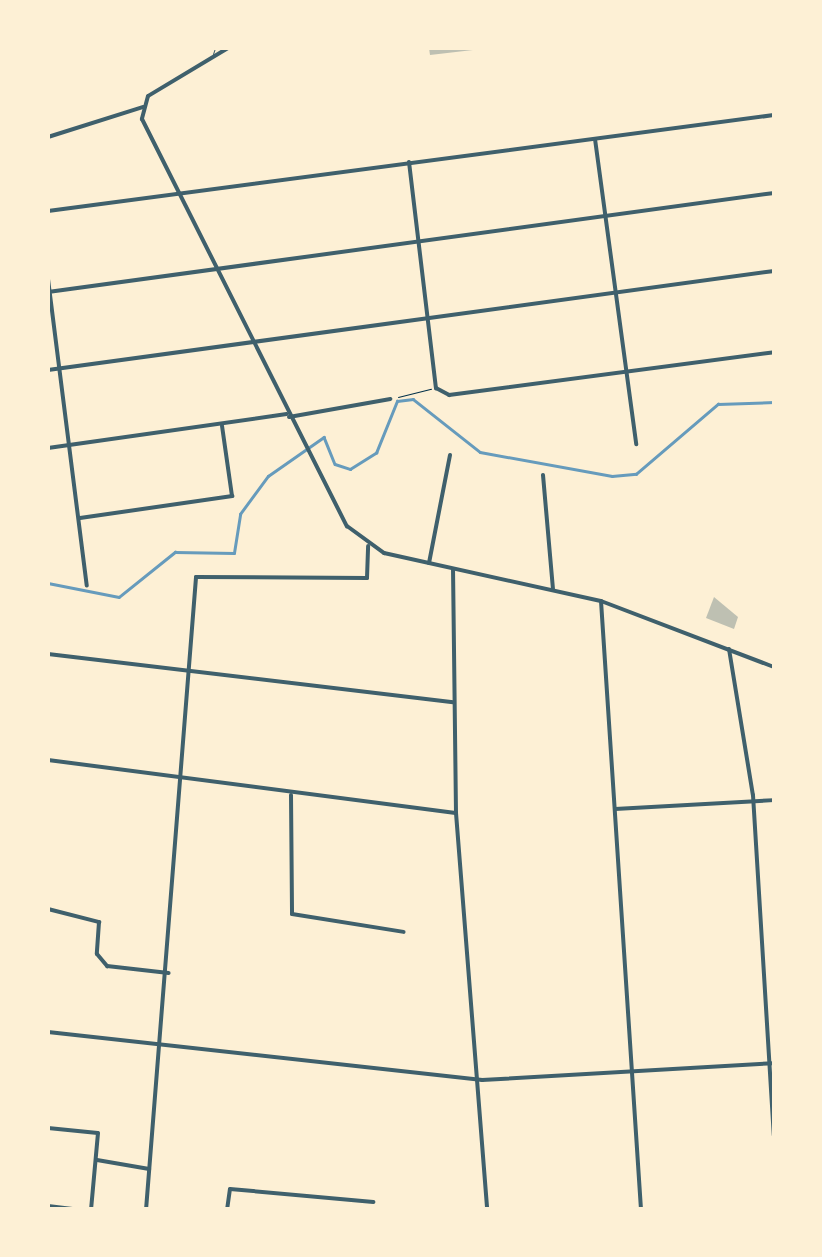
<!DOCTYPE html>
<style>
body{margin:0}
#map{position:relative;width:822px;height:1257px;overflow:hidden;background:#fdf0d5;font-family:Spectral,serif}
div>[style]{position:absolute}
.stream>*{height:2.5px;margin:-1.25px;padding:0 1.25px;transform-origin:1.25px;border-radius:1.25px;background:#669bbc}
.building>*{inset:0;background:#bec0b2}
.path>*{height:1px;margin:-0.5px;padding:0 0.5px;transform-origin:0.5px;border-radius:0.5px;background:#003049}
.service>*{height:1px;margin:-0.5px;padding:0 0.5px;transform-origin:0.5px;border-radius:0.5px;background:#3f606c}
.minor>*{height:4px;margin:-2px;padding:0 2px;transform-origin:2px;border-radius:2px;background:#3f606c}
.tertiary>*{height:4px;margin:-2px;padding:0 2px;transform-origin:2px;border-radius:2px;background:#3f606c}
span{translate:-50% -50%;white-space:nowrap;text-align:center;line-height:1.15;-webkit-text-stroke:10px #fdf0d5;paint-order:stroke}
.frame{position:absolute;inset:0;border:50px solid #fdf0d5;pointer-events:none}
</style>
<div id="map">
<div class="stream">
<i style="left:48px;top:583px;width:72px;rotate:11.2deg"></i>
<i style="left:119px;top:597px;width:72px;rotate:-38.8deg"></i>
<i style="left:175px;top:552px;width:59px;rotate:1deg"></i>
<i style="left:234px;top:553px;width:39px;rotate:-81deg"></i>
<i style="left:240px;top:514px;width:47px;rotate:-53.6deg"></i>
<i style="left:268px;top:476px;width:68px;rotate:-34.9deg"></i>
<i style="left:324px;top:437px;width:29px;rotate:68deg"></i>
<i style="left:335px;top:464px;width:16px;rotate:18deg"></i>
<i style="left:350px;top:469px;width:31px;rotate:-32deg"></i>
<i style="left:376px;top:453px;width:56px;rotate:-68deg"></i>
<i style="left:397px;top:401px;width:16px;rotate:-7deg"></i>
<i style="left:413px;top:399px;width:85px;rotate:38.3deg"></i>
<i style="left:480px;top:452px;width:134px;rotate:10.3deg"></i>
<i style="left:612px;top:476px;width:24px;rotate:-5deg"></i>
<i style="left:636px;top:474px;width:108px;rotate:-40.5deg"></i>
<i style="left:718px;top:404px;width:56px;rotate:-2deg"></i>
</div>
<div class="building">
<i style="clip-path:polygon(429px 48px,472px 48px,473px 50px,430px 55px)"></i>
<i style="clip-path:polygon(714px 597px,738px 617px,734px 629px,706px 618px)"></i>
</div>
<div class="path">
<i style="left:398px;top:397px;width:34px;rotate:-14deg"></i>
</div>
<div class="service">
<i style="left:213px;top:54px;width:6px;rotate:-72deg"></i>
</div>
<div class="minor">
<i style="left:48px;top:137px;width:100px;rotate:-17.5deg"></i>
<i style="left:595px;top:139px;width:308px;rotate:82.3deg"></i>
<i style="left:409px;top:162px;width:228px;rotate:83.2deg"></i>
<i style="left:436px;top:388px;width:15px;rotate:28deg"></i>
<i style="left:449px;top:395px;width:328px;rotate:-7.5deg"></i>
<i style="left:48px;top:211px;width:732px;rotate:-7.53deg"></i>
<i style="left:48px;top:279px;width:309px;rotate:82.8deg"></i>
<i style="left:48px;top:292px;width:733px;rotate:-7.77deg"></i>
<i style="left:48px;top:370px;width:733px;rotate:-7.77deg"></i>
<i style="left:289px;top:417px;width:103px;rotate:-10.1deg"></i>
<i style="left:48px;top:448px;width:241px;rotate:-8.1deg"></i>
<i style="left:543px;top:475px;width:114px;rotate:85deg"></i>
<i style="left:80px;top:518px;width:154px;rotate:-8.2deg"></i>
<i style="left:232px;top:496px;width:71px;rotate:-98.1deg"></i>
<i style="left:429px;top:563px;width:110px;rotate:-79deg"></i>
<i style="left:601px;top:601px;width:610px;rotate:86.24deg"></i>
<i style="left:729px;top:649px;width:148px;rotate:80.7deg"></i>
<i style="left:753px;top:795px;width:341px;rotate:86.5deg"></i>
<i style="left:48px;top:654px;width:408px;rotate:6.8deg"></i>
<i style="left:291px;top:795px;width:119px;rotate:89.5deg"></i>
<i style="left:292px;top:914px;width:113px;rotate:9.1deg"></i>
<i style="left:615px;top:809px;width:159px;rotate:-3.2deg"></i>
<i style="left:456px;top:813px;width:398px;rotate:85.5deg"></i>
<i style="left:48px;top:909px;width:53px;rotate:14.3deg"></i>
<i style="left:99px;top:922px;width:32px;rotate:94deg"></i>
<i style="left:97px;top:954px;width:16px;rotate:50deg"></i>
<i style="left:107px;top:966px;width:62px;rotate:6.4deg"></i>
<i style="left:48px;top:1032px;width:437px;rotate:6.3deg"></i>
<i style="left:482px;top:1080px;width:292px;rotate:-3.3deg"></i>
<i style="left:48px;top:1128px;width:50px;rotate:5.7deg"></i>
<i style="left:98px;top:1133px;width:77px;rotate:95.2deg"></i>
<i style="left:97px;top:1160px;width:53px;rotate:9.8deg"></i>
<i style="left:48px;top:1206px;width:33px;rotate:7deg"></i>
<i style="left:146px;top:1210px;width:635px;rotate:-85.48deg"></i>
<i style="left:196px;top:577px;width:171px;rotate:0.3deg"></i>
<i style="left:367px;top:578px;width:32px;rotate:-88deg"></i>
<i style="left:227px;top:1210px;width:21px;rotate:-82deg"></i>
<i style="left:230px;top:1189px;width:144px;rotate:5.2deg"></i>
</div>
<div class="tertiary">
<i style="left:228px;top:48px;width:93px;rotate:149deg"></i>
<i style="left:148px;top:96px;width:24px;rotate:105deg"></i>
<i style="left:142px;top:119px;width:456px;rotate:63.3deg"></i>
<i style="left:347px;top:526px;width:46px;rotate:36.1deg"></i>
<i style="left:384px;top:553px;width:222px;rotate:12.5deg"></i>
<i style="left:601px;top:601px;width:185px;rotate:20.9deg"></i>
<i style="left:48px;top:760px;width:411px;rotate:7.4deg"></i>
<i style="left:456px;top:813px;width:244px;rotate:-90.7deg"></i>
</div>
<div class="frame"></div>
</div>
